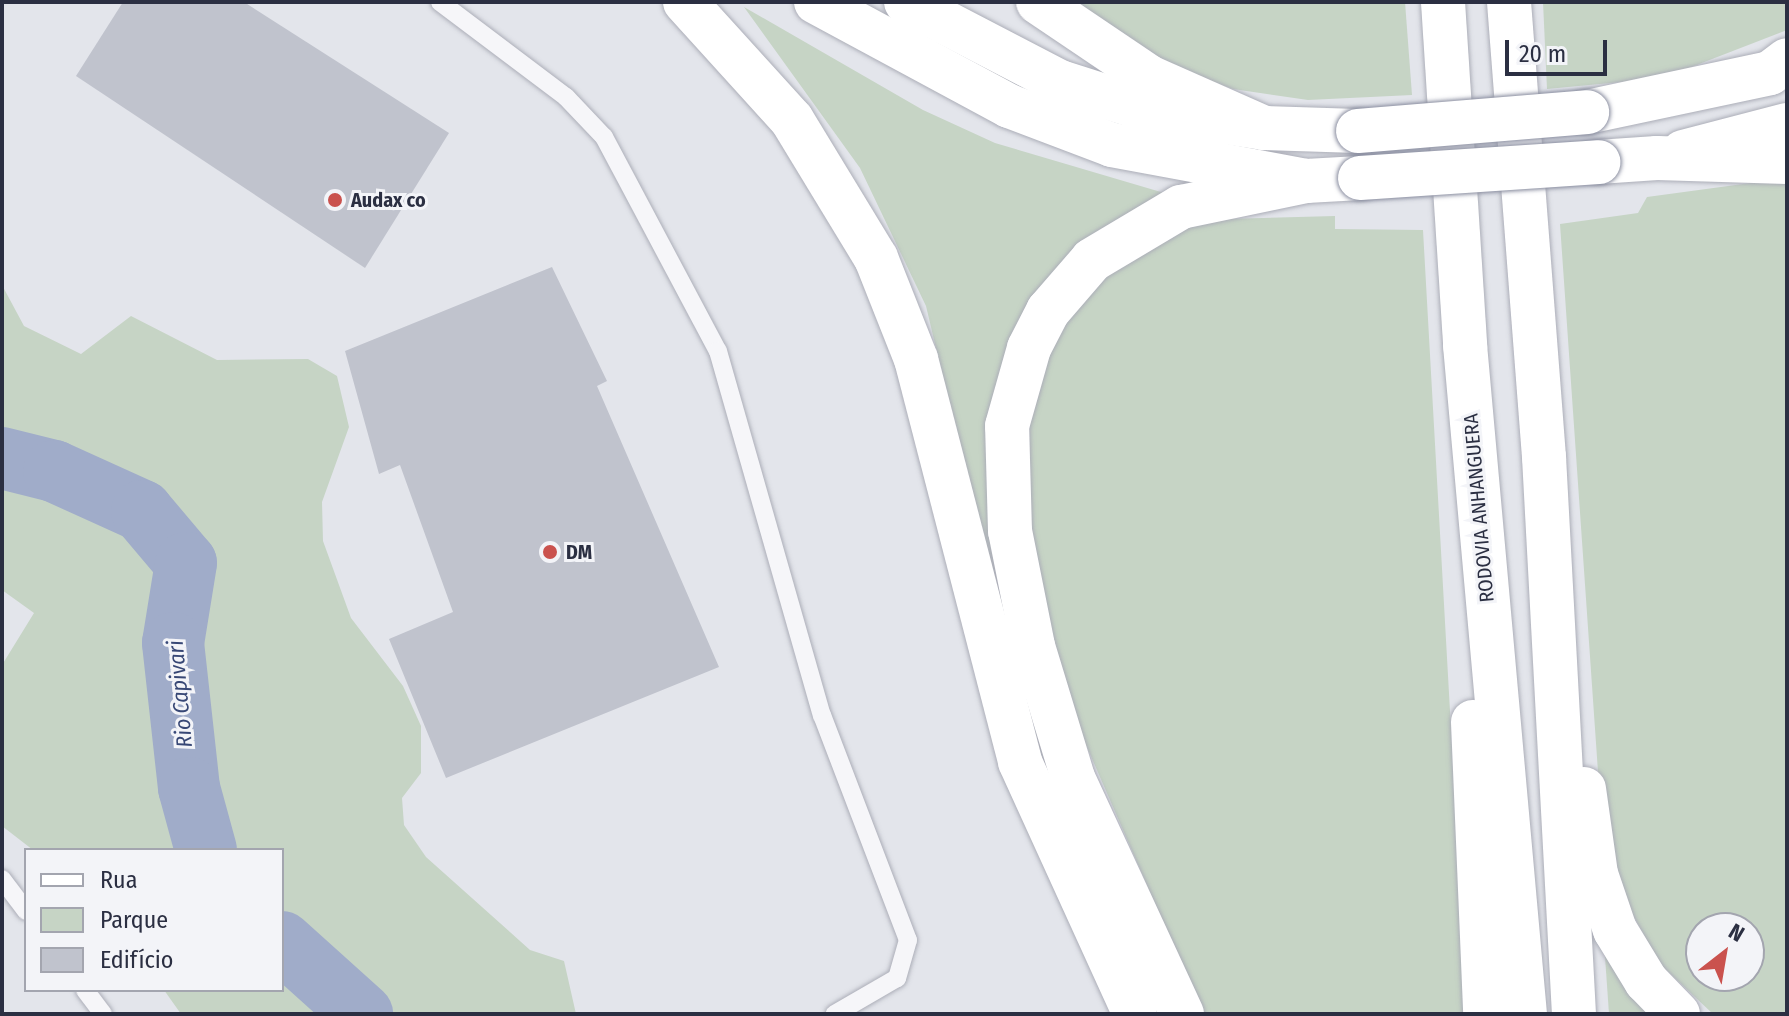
<!DOCTYPE html>
<meta charset="utf-8">
<style>
body{margin:0}
#map{position:relative;width:1789px;height:1016px;overflow:hidden;background:#e3e5eb;font-family:"Fira Sans Condensed",sans-serif}
div>[style]{position:absolute}
.green>*{inset:0;background:#c6d4c5}
.river>*{height:62px;margin:-31px;padding:0 31px;transform-origin:31px;border-radius:31px;background:#a0acc9}
.building>*{inset:0;background:#c0c3cd}
.roads{filter:drop-shadow(0 0 2px #acaeb8) drop-shadow(0 0 2px #acaeb8)}
.service>*{height:18px;margin:-9px;padding:0 9px;transform-origin:9px;border-radius:9px;background:#f6f6f9}
.primary>*{height:44px;margin:-22px;padding:0 22px;transform-origin:22px;border-radius:22px;background:#fff}
.trunk>*{height:44px;margin:-22px;padding:0 22px;transform-origin:22px;border-radius:22px;background:#fff}
.motorway>*{height:44px;margin:-22px;padding:0 22px;transform-origin:22px;border-radius:22px;background:#fff}
.bridges{filter:drop-shadow(0 0 2px #8b8fa1) drop-shadow(0 0 2px #8b8fa1)}
.trunk-bridge>*{height:44px;margin:-22px;padding:0 22px;transform-origin:22px;border-radius:22px;background:#fff}
.dots>*{width:22px;height:22px;translate:-50% -50%;box-sizing:border-box;border:4px solid #f3f4f8;border-radius:50%}
span{translate:-50% -50%;white-space:nowrap;text-align:center;line-height:1.15;-webkit-text-stroke:6px #f3f4f8;paint-order:stroke}
.poi-label{font-size:20px;color:#2b2f42;font-weight:700}
.left{translate:0 -50%;text-align:left}
.street-label{font-size:20px;color:#2b2f42}
.water-label{font-size:22px;color:#374775;font-style:italic}
.frame{position:absolute;inset:0;border:4px solid #2b2f42;pointer-events:none}
.legend{position:absolute;left:24px;top:848px;width:260px;height:144px;box-sizing:border-box;background:#f3f4f8;border:2px solid #a3a5af;margin:0;padding:10px 14px;list-style:none;font-size:24px;color:#2b2f42}
.legend li{display:flex;align-items:center;gap:16px;height:40px}
.legend b{width:40px;border:2px solid #a3a5af}
.north{position:absolute;left:1685px;top:912px;width:80px;height:80px;box-sizing:border-box;background:#f3f4f8;border:2px solid #a3a5af;border-radius:50%;rotate:31deg;font-size:22px;font-weight:700;line-height:32px;text-align:center;color:#2b2f42}
.north::after{content:'';display:block;margin:auto;width:28px;height:36px;background:#ca524e;clip-path:polygon(50% 0,100% 100%,50% 72%,0 100%)}
.scale{position:absolute;left:1505px;top:40px;width:102px;height:36px;box-sizing:border-box;border:4px solid #2b2f42;border-top:0;padding-left:10px;font-size:24px;line-height:28px;white-space:nowrap;color:#2b2f42;-webkit-text-stroke:6px #f3f4f8;paint-order:stroke}
</style>
<div id="map">
<div class="green">
<i style="clip-path:polygon(1069px 2px,1405px 2px,1412px 95px,1308px 100px,1233px 89px,1165px 64px)"></i>
<i style="clip-path:polygon(1543px 2px,1787px 2px,1787px 30px,1663px 78px,1547px 89px)"></i>
<i style="clip-path:polygon(744px 7px,923px 110px,995px 143px,1171px 195px,1102px 234px,997px 414px,1071px 827px,1007px 647px,926px 306px,860px 168px)"></i>
<i style="clip-path:polygon(evenodd,1787px 178px,1787px 1014px,1713px 1014px,1660px 964px,1628px 906px,1611px 847px,1598px 772px,1560px 224px,1638px 213px,1647px 197px,1787px 178px,1701px 928px,1749px 928px,1749px 976px,1701px 976px,1701px 928px)"></i>
<i style="clip-path:polygon(1335px 216px,1335px 229px,1423px 230px,1467px 1014px,1203px 1014px,1070px 708px,1029px 533px,1030px 402px,1066px 315px,1095px 283px,1175px 231px,1225px 219px)"></i>
<i style="clip-path:polygon(2px 285px,24px 326px,81px 354px,131px 316px,217px 360px,308px 359px,337px 376px,349px 427px,322px 502px,323px 541px,351px 618px,403px 686px,421px 726px,421px 773px,402px 798px,404px 825px,426px 857px,530px 950px,564px 961px,576px 1014px,181px 1014px,164px 990px,282px 990px,282px 850px,33px 850px,2px 826px,2px 665px,34px 613px,2px 590px)"></i>
<i style="clip-path:polygon(1604px 942px,1656px 1014px,1609px 1014px)"></i>
</div>
<div class="river">
<i style="left:2px;top:458px;width:54px;rotate:14deg"></i>
<i style="left:54px;top:471px;width:97px;rotate:24.4deg"></i>
<i style="left:142px;top:511px;width:68px;rotate:49.8deg"></i>
<i style="left:186px;top:563px;width:81px;rotate:99.2deg"></i>
<i style="left:173px;top:643px;width:146px;rotate:83.7deg"></i>
<i style="left:189px;top:788px;width:64px;rotate:74.7deg"></i>
<i style="left:282px;top:942px;width:108px;rotate:42deg"></i>
</div>
<div class="building">
<i style="clip-path:polygon(123px 2px,244px 2px,449px 133px,365px 268px,76px 76px)"></i>
<i style="clip-path:polygon(552px 267px,607px 381px,597px 386px,719px 667px,446px 778px,389px 639px,453px 612px,400px 465px,379px 474px,345px 351px)"></i>
</div>
<div class="roads">
<div class="service">
<i style="left:440px;top:2px;width:158px;rotate:37deg"></i>
<i style="left:566px;top:97px;width:55px;rotate:46.5deg"></i>
<i style="left:604px;top:137px;width:242px;rotate:62deg"></i>
<i style="left:718px;top:351px;width:379px;rotate:74.1deg"></i>
<i style="left:822px;top:715px;width:241px;rotate:69.1deg"></i>
<i style="left:908px;top:940px;width:40px;rotate:106deg"></i>
<i style="left:897px;top:978px;width:72px;rotate:149.9deg"></i>
<i style="left:2px;top:879px;width:40px;rotate:53deg"></i>
<i style="left:85px;top:990px;width:30px;rotate:53deg"></i>
</div>
<div class="primary">
<i style="left:1683px;top:152px;width:107px;rotate:-14.6deg"></i>
</div>
<div class="trunk">
<i style="left:816px;top:2px;width:219px;rotate:28.3deg"></i>
<i style="left:1009px;top:106px;width:110px;rotate:20.7deg"></i>
<i style="left:1112px;top:145px;width:197px;rotate:10.5deg"></i>
<i style="left:1306px;top:181px;width:54px;rotate:-3.2deg"></i>
<i style="left:906px;top:2px;width:174px;rotate:27.5deg"></i>
<i style="left:1060px;top:82px;width:92px;rotate:17.7deg"></i>
<i style="left:1148px;top:110px;width:117px;rotate:8.8deg"></i>
<i style="left:1264px;top:128px;width:94px;rotate:1.8deg"></i>
<i style="left:1587px;top:112px;width:187px;rotate:-12deg"></i>
<i style="left:1598px;top:162px;width:59px;rotate:-3.9deg"></i>
</div>
<div class="motorway">
<i style="left:685px;top:2px;width:159px;rotate:47.8deg"></i>
<i style="left:792px;top:120px;width:162px;rotate:58.7deg"></i>
<i style="left:876px;top:258px;width:109px;rotate:68.4deg"></i>
<i style="left:916px;top:359px;width:416px;rotate:75.5deg"></i>
<i style="left:1020px;top:762px;width:277px;rotate:65.5deg"></i>
<i style="left:1038px;top:2px;width:134px;rotate:34deg"></i>
<i style="left:1149px;top:77px;width:126px;rotate:23.9deg"></i>
<i style="left:1443px;top:2px;width:344px;rotate:86.3deg"></i>
<i style="left:1465px;top:345px;width:672px;rotate:84.88deg"></i>
<i style="left:1509px;top:2px;width:456px;rotate:85.6deg"></i>
<i style="left:1544px;top:457px;width:558px;rotate:86.92deg"></i>
<i style="left:1770px;top:73px;width:21px;rotate:-37deg"></i>
<i style="left:1657px;top:158px;width:130px;rotate:1.8deg"></i>
<i style="left:1473px;top:722px;width:292px;rotate:87.6deg"></i>
<i style="left:1584px;top:789px;width:86px;rotate:82deg"></i>
<i style="left:1596px;top:874px;width:59px;rotate:71.3deg"></i>
<i style="left:1615px;top:930px;width:60px;rotate:58.7deg"></i>
<i style="left:1646px;top:981px;width:46px;rotate:45.9deg"></i>
<i style="left:1182px;top:1014px;width:260px;rotate:-114.8deg"></i>
<i style="left:1073px;top:778px;width:138px;rotate:-106.9deg"></i>
<i style="left:1033px;top:646px;width:117px;rotate:-101.3deg"></i>
<i style="left:1010px;top:531px;width:105px;rotate:-91.6deg"></i>
<i style="left:1007px;top:426px;width:81px;rotate:-74.2deg"></i>
<i style="left:1029px;top:348px;width:42px;rotate:-62.8deg"></i>
<i style="left:1048px;top:311px;width:67px;rotate:-49.2deg"></i>
<i style="left:1092px;top:260px;width:104px;rotate:-30.8deg"></i>
<i style="left:1181px;top:207px;width:128px;rotate:-11.7deg"></i>
</div>
</div>
<div class="bridges">
<div class="trunk-bridge">
<i style="left:1358px;top:131px;width:230px;rotate:-4.7deg"></i>
<i style="left:1360px;top:178px;width:239px;rotate:-3.8deg"></i>
</div>
</div>
<div class="dots">
<i style="left:335px;top:200px;background:#ca524e"></i>
<i style="left:550px;top:552px;background:#ca524e"></i>
</div>
<div class="poi-label">
<span class="left" style="left:351px;top:200px">Audax co</span>
<span class="left" style="left:566px;top:552px">DM</span>
</div>
<div class="street-label">
<span style="left:1479px;top:508px;rotate:-95deg">RODOVIA ANHANGUERA</span>
</div>
<div class="water-label">
<span style="left:180px;top:694px;rotate:-95deg">Rio Capivari</span>
</div>
<div class="frame"></div>
<ul class="legend">
<li><b style="height:10px;background:#fff"></b>Rua</li>
<li><b style="height:22px;background:#c6d4c5"></b>Parque</li>
<li><b style="height:22px;background:#c0c3cd"></b>Edifício</li>
</ul>
<div class="north">N</div>
<div class="scale">20 m</div>
</div>
